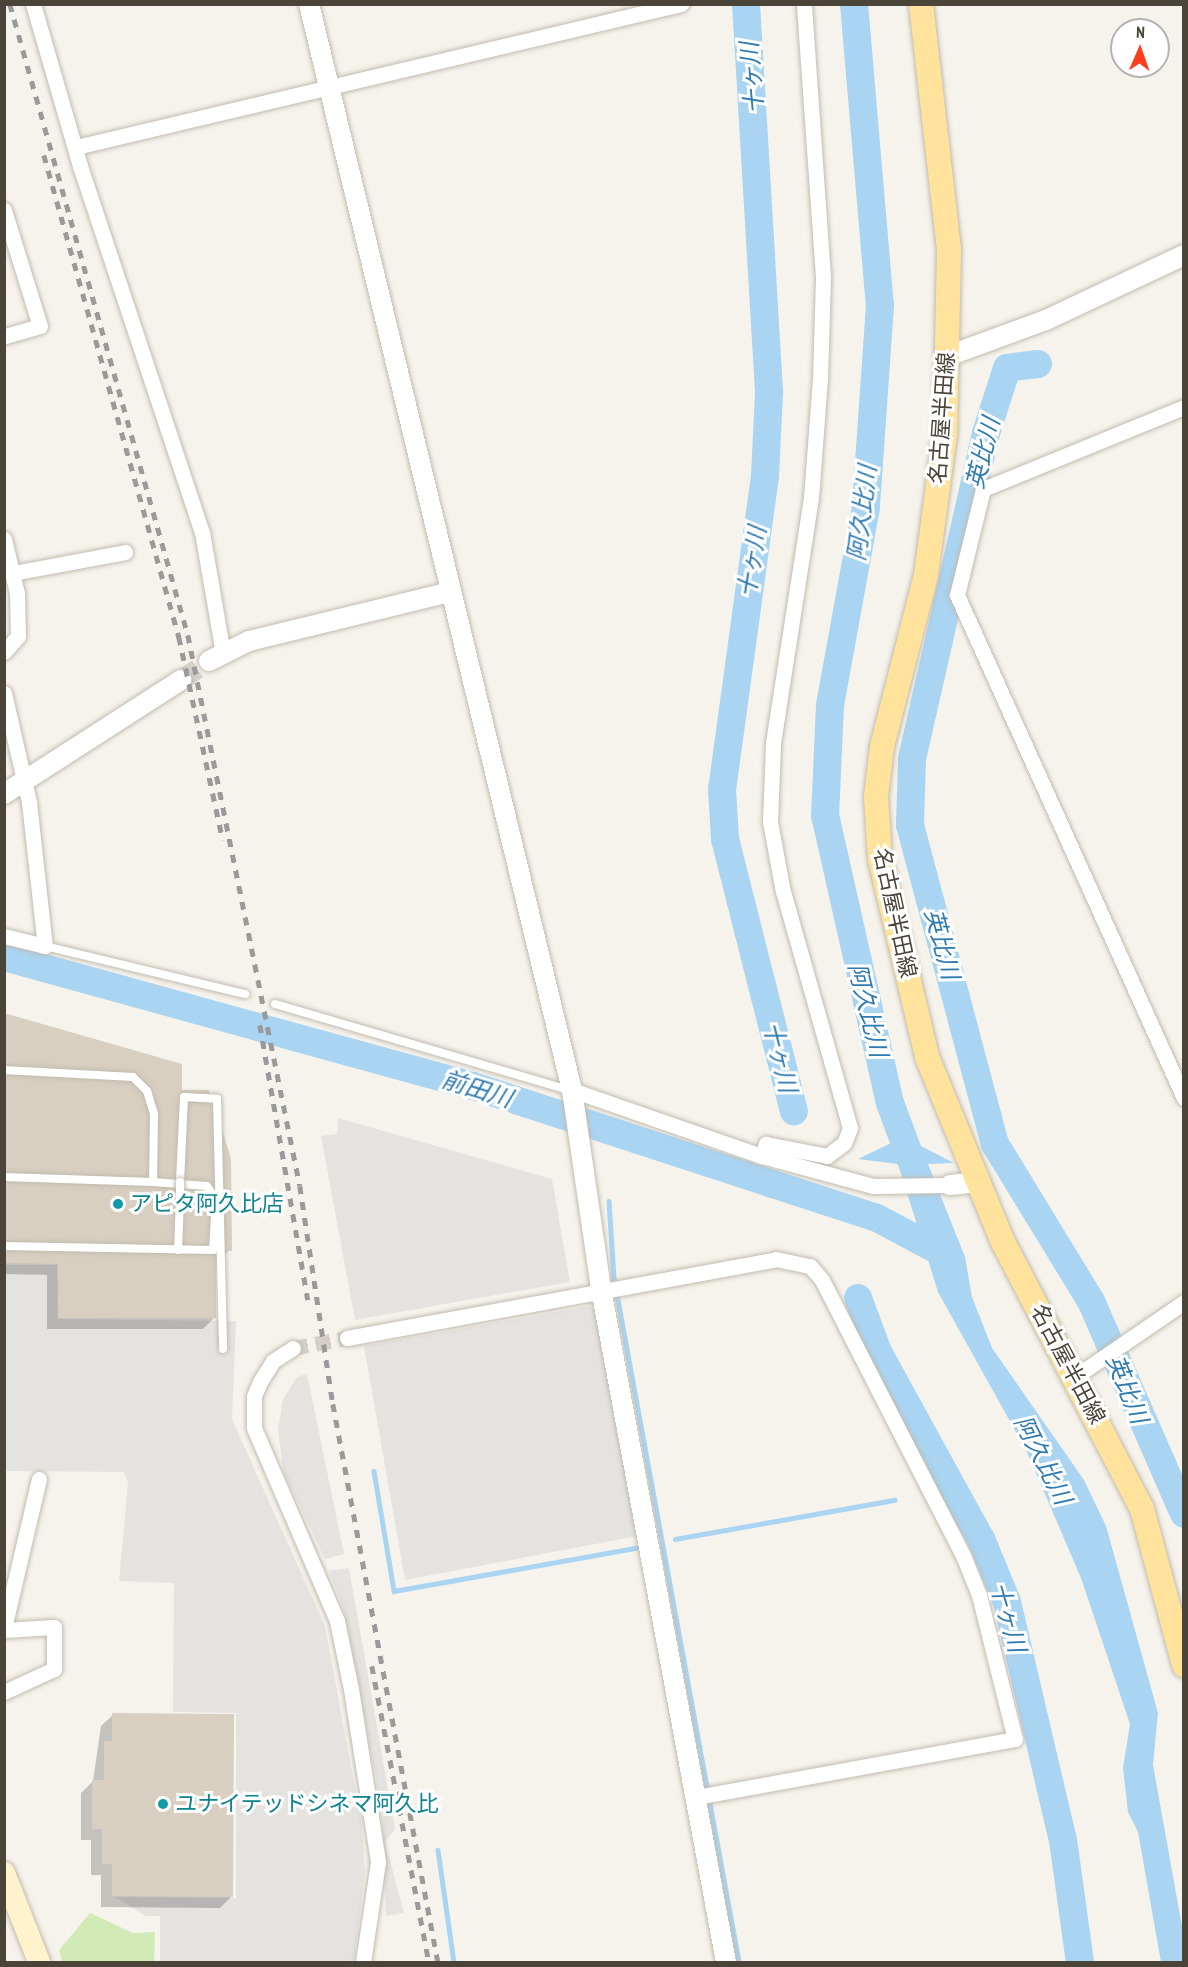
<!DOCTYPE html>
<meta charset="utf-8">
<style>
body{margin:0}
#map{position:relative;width:1188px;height:1967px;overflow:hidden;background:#f6f3ec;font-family:"PT Sans Narrow","Noto Sans JP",sans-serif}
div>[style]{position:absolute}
.green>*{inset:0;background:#d2eab5}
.parking>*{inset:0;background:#e5e3e0}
.water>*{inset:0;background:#a9d4f2}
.shadow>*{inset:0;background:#0003}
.stream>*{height:4.5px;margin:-2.25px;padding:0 2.25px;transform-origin:2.25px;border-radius:2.25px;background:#a9d4f2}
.river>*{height:28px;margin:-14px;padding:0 14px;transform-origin:14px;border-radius:14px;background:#a9d4f2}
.building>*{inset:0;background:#d8cfc1}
.minor-tunnel>*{height:15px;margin-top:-7.5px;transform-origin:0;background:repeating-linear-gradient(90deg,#d4d0c8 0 15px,transparent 0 23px)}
.tertiary-tunnel>*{height:20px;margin-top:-10px;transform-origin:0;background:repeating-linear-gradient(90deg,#d4d0c8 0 20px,transparent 0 30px)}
.roads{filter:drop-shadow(0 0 2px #c2bbae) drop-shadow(0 0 2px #c2bbae)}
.service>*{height:8px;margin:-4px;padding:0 4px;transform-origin:4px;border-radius:4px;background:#fff}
.minor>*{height:15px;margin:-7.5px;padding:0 7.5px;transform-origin:7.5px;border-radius:7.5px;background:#fff}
.tertiary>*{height:20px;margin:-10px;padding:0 10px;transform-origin:10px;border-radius:10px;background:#fff}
.secondary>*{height:22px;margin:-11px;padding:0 11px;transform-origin:11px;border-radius:11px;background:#fff3cd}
.primary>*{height:24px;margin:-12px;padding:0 12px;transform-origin:12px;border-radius:12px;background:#ffe39c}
.rail>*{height:4.5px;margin-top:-2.25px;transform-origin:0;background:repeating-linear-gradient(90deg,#9a9a9a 0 8px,transparent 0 16px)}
.bridges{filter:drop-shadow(0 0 2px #c2bbae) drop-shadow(0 0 2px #c2bbae)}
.service-bridge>*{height:8px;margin:-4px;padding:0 4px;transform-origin:4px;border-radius:4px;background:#fff}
.dots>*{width:16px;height:16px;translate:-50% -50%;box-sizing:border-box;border:3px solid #fff;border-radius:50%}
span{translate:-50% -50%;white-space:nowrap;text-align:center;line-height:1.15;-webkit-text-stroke:6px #fff;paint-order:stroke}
.street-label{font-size:22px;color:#4b4439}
.culture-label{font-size:22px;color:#0d838f}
.left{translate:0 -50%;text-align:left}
.water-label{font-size:24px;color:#2e7ab2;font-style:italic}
.frame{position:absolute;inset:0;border:6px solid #4b4439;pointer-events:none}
.north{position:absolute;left:1110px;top:18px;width:60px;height:60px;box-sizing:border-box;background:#fff;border:2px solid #b7b4b0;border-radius:50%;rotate:2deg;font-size:16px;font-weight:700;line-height:24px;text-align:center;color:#4b4439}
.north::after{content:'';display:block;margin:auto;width:21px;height:27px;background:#fc3f1d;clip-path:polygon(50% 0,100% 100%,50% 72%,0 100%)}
</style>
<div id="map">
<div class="green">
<i style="clip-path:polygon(90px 1913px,133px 1933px,155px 1932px,154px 1962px,62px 1962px,59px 1950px)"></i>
</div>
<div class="parking">
<i style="clip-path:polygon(338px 1118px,552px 1179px,570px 1282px,355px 1320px,321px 1136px,337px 1134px)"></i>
<i style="clip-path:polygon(5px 1265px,57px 1265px,58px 1319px,236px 1321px,232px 1419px,325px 1626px,362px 1826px,365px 1871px,354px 1962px,160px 1962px,160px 1916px,146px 1916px,115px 1897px,236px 1898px,236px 1713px,173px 1712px,174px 1583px,119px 1581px,128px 1483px,124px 1472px,5px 1471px)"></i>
<i style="clip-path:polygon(589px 1306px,599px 1312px,638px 1536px,405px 1580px,364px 1346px)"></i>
<i style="clip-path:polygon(307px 1374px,344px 1554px,325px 1559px,283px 1470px,278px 1430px,283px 1399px,297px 1377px)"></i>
<i style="clip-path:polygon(349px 1568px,395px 1829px,385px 1842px,404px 1913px,386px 1916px,382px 1809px,344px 1610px,329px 1571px)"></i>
</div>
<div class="water">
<i style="clip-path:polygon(915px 1143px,954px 1163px,928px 1164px,965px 1257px,972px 1297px,992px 1348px,1084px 1480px,1106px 1526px,1158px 1713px,1153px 1765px,1183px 1932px,1183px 1962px,1161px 1962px,1138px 1832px,1128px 1812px,1123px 1768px,1130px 1724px,1081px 1578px,1027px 1452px,938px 1292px,898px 1164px,858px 1159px,889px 1144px)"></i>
</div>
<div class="shadow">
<i style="clip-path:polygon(4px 1014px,180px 1091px,230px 1250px,215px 1262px,215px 1317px,203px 1329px,47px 1329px,47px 1275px,4px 1274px)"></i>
<i style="clip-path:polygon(113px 1715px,232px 1896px,220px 1908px,101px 1907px,101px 1875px,91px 1875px,91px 1840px,81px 1840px,81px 1793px,93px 1781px,101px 1726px)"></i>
</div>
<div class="stream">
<i style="left:609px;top:1201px;width:77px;rotate:86.3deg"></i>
<i style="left:614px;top:1278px;width:695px;rotate:79.64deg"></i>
<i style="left:374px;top:1471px;width:122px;rotate:80.5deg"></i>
<i style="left:394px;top:1591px;width:250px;rotate:-10.1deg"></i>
<i style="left:675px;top:1539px;width:223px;rotate:-10.1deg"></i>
<i style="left:438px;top:1850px;width:113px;rotate:81.9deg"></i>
</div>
<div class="river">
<i style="left:746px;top:4px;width:389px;rotate:86.6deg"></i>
<i style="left:769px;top:392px;width:84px;rotate:92.7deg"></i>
<i style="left:765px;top:476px;width:316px;rotate:97.8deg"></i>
<i style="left:722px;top:789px;width:50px;rotate:86.6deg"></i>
<i style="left:725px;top:839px;width:281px;rotate:75.8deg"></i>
<i style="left:854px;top:4px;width:302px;rotate:85.1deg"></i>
<i style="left:880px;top:305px;width:202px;rotate:94deg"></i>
<i style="left:866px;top:507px;width:202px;rotate:100.3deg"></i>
<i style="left:830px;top:706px;width:109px;rotate:92.6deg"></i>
<i style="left:825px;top:815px;width:295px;rotate:77.3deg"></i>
<i style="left:890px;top:1103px;width:83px;rotate:69.6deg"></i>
<i style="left:1038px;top:364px;width:31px;rotate:173deg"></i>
<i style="left:1007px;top:368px;width:68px;rotate:107.9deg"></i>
<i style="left:986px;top:433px;width:335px;rotate:102.8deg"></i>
<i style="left:912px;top:760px;width:65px;rotate:91.8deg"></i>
<i style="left:910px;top:825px;width:330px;rotate:75.1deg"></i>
<i style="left:995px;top:1144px;width:184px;rotate:58.6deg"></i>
<i style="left:1091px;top:1301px;width:232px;rotate:66.4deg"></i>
<i style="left:4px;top:957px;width:486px;rotate:15.4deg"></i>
<i style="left:473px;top:1086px;width:425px;rotate:18.1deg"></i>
<i style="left:877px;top:1218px;width:70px;rotate:28deg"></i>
<i style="left:858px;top:1298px;width:58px;rotate:69.7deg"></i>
<i style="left:878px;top:1352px;width:216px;rotate:61.2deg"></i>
<i style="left:982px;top:1541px;width:66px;rotate:67.7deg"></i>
<i style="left:1007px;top:1602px;width:244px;rotate:76.8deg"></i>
<i style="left:1063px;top:1840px;width:123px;rotate:82.1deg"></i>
</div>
<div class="building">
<i style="clip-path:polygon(4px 1013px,182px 1064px,182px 1090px,209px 1090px,231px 1158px,232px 1251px,216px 1251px,216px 1318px,58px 1318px,58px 1264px,4px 1263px)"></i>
<i style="clip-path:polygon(112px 1713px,234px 1714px,233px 1897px,112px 1896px,112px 1864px,102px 1864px,102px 1829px,92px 1829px,92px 1780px,104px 1780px,104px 1741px,112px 1741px)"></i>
</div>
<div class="minor-tunnel">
<i style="left:293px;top:1348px;width:55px;rotate:-10.5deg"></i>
</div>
<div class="tertiary-tunnel">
<i style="left:181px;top:680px;width:34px;rotate:-34deg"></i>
</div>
<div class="roads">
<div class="service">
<i style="left:45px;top:946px;width:206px;rotate:13.5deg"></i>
<i style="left:275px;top:1004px;width:307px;rotate:16.3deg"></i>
<i style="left:4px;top:1070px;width:129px;rotate:3.1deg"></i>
<i style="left:133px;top:1077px;width:20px;rotate:45deg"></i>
<i style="left:147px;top:1091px;width:24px;rotate:73deg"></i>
<i style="left:154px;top:1114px;width:68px;rotate:90.8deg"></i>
<i style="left:153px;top:1182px;width:54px;rotate:4.2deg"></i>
<i style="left:207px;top:1186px;width:17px;rotate:57deg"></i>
<i style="left:216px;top:1200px;width:50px;rotate:93.4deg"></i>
<i style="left:213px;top:1250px;width:209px;rotate:-178.9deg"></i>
<i style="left:4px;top:1177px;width:149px;rotate:1.9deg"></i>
<i style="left:180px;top:1182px;width:85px;rotate:-87.3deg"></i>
<i style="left:184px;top:1097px;width:33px;rotate:3deg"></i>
<i style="left:217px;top:1099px;width:250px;rotate:88.6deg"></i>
<i style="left:178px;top:1250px;width:53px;rotate:-87.8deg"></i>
</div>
<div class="minor">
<i style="left:33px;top:4px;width:169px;rotate:73.8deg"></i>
<i style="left:80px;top:166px;width:386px;rotate:71.6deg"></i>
<i style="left:202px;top:532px;width:123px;rotate:80.2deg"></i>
<i style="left:76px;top:147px;width:622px;rotate:-13.3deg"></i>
<i style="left:4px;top:210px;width:121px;rotate:72.8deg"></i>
<i style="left:40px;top:326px;width:37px;rotate:164deg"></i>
<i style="left:1184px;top:407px;width:217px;rotate:157.8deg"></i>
<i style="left:983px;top:489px;width:109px;rotate:103.8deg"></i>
<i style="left:957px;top:595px;width:552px;rotate:65.71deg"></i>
<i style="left:4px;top:539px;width:56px;rotate:76.5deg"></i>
<i style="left:17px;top:593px;width:43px;rotate:88.7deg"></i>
<i style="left:18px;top:636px;width:21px;rotate:131deg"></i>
<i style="left:13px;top:573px;width:114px;rotate:-10.6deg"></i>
<i style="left:4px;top:693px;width:112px;rotate:77.1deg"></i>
<i style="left:29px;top:802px;width:145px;rotate:83.7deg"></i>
<i style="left:45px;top:946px;width:42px;rotate:-166.3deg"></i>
<i style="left:572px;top:1090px;width:201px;rotate:19.2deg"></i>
<i style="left:762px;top:1156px;width:115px;rotate:15.1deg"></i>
<i style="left:873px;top:1186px;width:77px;rotate:-0.7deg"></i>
<i style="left:762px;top:1156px;width:13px;rotate:-72deg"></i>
<i style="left:766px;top:1144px;width:62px;rotate:11.1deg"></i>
<i style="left:827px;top:1156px;width:21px;rotate:-37deg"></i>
<i style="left:844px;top:1143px;width:16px;rotate:-68deg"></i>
<i style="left:850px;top:1128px;width:245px;rotate:-105.8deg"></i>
<i style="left:783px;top:892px;width:71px;rotate:-100.5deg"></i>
<i style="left:770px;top:822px;width:79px;rotate:-87.8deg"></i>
<i style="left:773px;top:743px;width:248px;rotate:-81.2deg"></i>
<i style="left:811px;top:498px;width:119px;rotate:-85.7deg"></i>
<i style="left:820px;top:379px;width:102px;rotate:-88.3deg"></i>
<i style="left:823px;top:277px;width:274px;rotate:-94deg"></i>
<i style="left:347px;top:1338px;width:436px;rotate:-10.4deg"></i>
<i style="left:776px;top:1259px;width:35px;rotate:12deg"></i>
<i style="left:810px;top:1266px;width:18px;rotate:49deg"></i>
<i style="left:822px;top:1280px;width:312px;rotate:62.9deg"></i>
<i style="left:964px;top:1558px;width:40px;rotate:68deg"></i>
<i style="left:979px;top:1595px;width:148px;rotate:76deg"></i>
<i style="left:1015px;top:1739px;width:324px;rotate:169.7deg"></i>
<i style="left:293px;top:1348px;width:24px;rotate:147deg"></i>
<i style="left:273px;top:1361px;width:25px;rotate:122deg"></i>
<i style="left:260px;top:1382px;width:15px;rotate:113deg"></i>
<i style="left:254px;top:1396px;width:32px;rotate:90deg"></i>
<i style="left:254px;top:1428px;width:210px;rotate:66.7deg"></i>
<i style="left:337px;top:1621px;width:69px;rotate:78.4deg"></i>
<i style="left:351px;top:1689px;width:175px;rotate:81.1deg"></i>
<i style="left:378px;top:1862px;width:101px;rotate:98.5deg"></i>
<i style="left:1076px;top:1376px;width:131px;rotate:-34.4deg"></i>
<i style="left:4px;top:1628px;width:153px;rotate:-76.8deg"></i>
<i style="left:4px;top:1630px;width:50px;rotate:-3.4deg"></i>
<i style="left:54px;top:1627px;width:42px;rotate:90deg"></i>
<i style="left:54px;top:1669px;width:55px;rotate:155.3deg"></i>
</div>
<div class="tertiary">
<i style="left:309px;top:4px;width:1117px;rotate:76.39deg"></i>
<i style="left:572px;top:1090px;width:201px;rotate:81.7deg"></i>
<i style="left:601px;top:1289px;width:685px;rotate:79.48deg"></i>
<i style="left:948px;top:356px;width:104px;rotate:-20.2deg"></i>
<i style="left:1046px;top:320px;width:153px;rotate:-25.2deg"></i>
<i style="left:209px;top:661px;width:45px;rotate:-26.6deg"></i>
<i style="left:249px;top:641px;width:207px;rotate:-13.7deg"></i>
<i style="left:4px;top:794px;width:211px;rotate:-32.8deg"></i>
<i style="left:950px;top:1185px;width:28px;rotate:-6deg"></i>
</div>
<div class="secondary">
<i style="left:4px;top:1873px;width:96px;rotate:68.5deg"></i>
</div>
<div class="primary">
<i style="left:921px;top:4px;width:248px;rotate:83.5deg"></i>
<i style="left:949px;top:250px;width:184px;rotate:91.2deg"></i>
<i style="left:945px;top:434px;width:142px;rotate:97.7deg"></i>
<i style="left:926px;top:575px;width:177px;rotate:104.4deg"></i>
<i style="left:882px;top:746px;width:51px;rotate:96.7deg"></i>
<i style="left:876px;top:797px;width:62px;rotate:86.3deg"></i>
<i style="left:880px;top:859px;width:204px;rotate:76.6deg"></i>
<i style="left:927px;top:1057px;width:200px;rotate:67.7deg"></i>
<i style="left:1003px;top:1242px;width:301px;rotate:62.5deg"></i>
<i style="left:1142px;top:1509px;width:162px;rotate:74.9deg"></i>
</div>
</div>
<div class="rail">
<i style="left:10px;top:4px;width:656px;rotate:74.25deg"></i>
<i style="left:188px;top:635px;width:562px;rotate:78.51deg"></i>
<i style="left:300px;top:1186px;width:220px;rotate:81.4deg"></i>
<i style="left:333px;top:1404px;width:568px;rotate:79.34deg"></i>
<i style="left:44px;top:155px;width:501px;rotate:74.35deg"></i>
<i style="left:179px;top:637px;width:208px;rotate:77.8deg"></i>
<i style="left:260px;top:1025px;width:279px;rotate:80.1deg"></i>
<i style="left:372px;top:1666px;width:301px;rotate:79.1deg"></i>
</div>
<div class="bridges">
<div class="service-bridge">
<i style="left:180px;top:1197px;width:15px;rotate:-90deg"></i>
</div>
</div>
<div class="dots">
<i style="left:118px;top:1204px;background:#0f9aa8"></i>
<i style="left:163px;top:1804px;background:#0f9aa8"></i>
</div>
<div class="street-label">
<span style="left:942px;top:418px;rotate:-86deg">名古屋半田線</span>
<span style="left:895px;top:913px;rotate:78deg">名古屋半田線</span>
<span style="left:1068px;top:1364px;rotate:62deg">名古屋半田線</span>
</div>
<div class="culture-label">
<span class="left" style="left:130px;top:1204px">アピタ阿久比店</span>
<span class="left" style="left:175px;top:1804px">ユナイテッドシネマ阿久比</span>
</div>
<div class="water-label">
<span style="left:752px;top:78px;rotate:-95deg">十ヶ川</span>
<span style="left:983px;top:453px;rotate:-76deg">英比川</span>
<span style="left:862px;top:513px;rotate:-83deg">阿久比川</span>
<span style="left:752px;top:562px;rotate:-81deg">十ヶ川</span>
<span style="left:942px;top:944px;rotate:75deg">英比川</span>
<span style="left:868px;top:1010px;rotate:76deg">阿久比川</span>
<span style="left:780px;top:1057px;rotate:76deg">十ヶ川</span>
<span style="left:477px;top:1089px;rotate:17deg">前田川</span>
<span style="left:1127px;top:1389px;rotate:68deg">英比川</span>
<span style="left:1043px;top:1460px;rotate:63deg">阿久比川</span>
<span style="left:1008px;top:1617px;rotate:74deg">十ヶ川</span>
</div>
<div class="frame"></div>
<div class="north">N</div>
</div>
